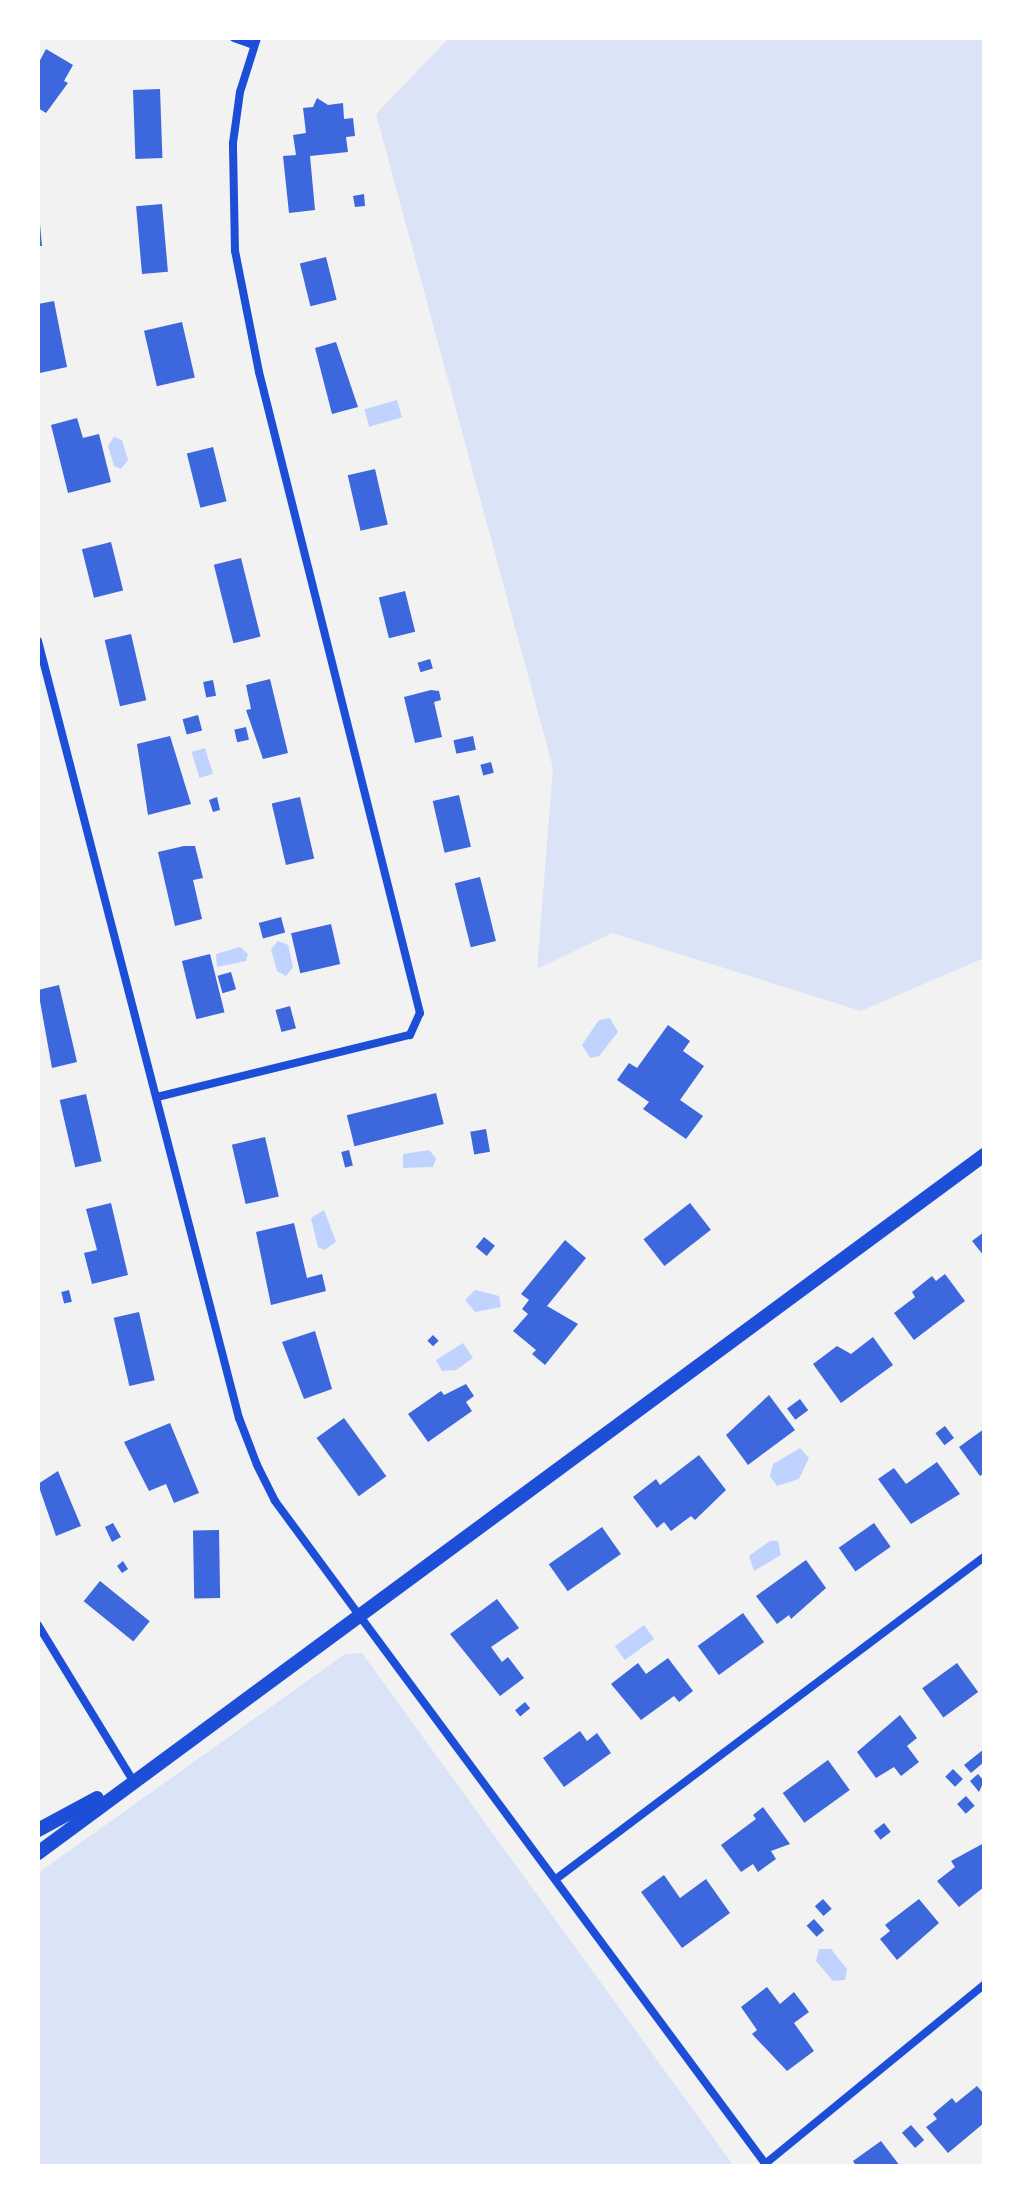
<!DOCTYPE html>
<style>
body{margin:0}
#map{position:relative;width:1022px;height:2204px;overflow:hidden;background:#f2f2f2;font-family:Ubuntu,sans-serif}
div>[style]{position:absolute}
.green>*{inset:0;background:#dbe4f7}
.water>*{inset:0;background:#bfd3fe;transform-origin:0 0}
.building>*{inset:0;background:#3d67dc;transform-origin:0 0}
.minor>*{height:8px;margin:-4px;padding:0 4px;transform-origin:4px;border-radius:4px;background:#1d4ed8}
.tertiary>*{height:14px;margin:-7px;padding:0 7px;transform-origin:7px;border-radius:7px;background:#1d4ed8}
span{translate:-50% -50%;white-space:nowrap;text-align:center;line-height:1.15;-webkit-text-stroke:8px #fff;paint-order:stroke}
.frame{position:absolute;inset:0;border:40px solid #fff;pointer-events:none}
</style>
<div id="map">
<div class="green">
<i style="clip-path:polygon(449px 38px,984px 38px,984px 958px,861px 1011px,612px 933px,537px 969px,553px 768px,376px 114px)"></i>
<i style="clip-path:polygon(362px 1653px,731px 2162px,730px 2166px,38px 2166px,38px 1873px,345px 1654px)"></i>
</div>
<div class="water">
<i style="left:397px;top:400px;width:18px;height:34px;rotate:74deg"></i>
<i style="clip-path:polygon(114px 437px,122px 440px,128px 460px,121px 469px,114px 466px,108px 446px)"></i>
<i style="left:205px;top:748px;width:27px;height:14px;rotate:73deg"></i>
<i style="clip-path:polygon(278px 941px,288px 945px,293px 967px,286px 976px,277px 971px,271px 949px)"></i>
<i style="clip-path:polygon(240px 947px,248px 954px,246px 961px,217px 967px,216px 954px)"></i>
<i style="clip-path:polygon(610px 1018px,618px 1032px,599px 1056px,590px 1058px,582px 1045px,599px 1020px)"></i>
<i style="clip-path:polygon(429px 1150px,436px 1158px,433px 1167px,403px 1168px,403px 1154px)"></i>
<i style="clip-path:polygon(324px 1210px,336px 1242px,324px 1250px,318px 1247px,311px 1218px)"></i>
<i style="clip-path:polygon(475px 1290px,499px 1296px,501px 1307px,475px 1312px,465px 1300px)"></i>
<i style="clip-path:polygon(463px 1343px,473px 1358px,456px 1370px,442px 1371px,436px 1360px)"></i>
<i style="clip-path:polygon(800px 1448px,809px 1458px,799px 1479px,777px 1486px,770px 1476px,773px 1464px)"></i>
<i style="clip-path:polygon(770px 1541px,778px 1541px,781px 1555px,754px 1571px,749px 1556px)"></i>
<i style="left:644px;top:1625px;width:17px;height:36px;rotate:54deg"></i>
<i style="clip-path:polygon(819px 1949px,831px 1949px,847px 1969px,845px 1980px,833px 1981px,816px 1961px)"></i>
</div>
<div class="building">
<i style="clip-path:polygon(46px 49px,73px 65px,64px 81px,68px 83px,46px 113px,38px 108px,38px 64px)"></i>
<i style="left:160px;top:89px;width:69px;height:27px;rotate:88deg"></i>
<i style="clip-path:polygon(317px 98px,328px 105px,343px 103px,344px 119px,353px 118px,355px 136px,346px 137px,348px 152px,310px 156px,315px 210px,289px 213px,283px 156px,296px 155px,293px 135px,306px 133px,303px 108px,313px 107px)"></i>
<i style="clip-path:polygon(364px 194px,365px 206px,355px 207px,353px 196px)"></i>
<i style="left:162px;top:204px;width:68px;height:26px;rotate:85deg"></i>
<i style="clip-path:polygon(38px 224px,40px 224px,42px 246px,38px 246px)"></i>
<i style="left:326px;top:257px;width:44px;height:27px;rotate:76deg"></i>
<i style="clip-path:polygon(54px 301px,67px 367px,40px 373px,38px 304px)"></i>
<i style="left:182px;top:322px;width:57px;height:39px;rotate:77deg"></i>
<i style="clip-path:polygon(336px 342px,358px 407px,332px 414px,315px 348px)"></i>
<i style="clip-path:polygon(77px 418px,83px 438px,99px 434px,111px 482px,68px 493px,51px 425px)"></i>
<i style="left:213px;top:447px;width:56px;height:27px;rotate:76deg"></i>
<i style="left:375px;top:469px;width:57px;height:28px;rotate:77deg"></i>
<i style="left:111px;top:542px;width:50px;height:30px;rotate:76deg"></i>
<i style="left:241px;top:558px;width:81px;height:28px;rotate:76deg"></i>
<i style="left:405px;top:591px;width:42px;height:27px;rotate:76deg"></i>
<i style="left:131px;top:634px;width:68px;height:27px;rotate:77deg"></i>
<i style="left:430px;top:659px;width:10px;height:13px;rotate:73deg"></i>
<i style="clip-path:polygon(270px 679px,288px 753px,263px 759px,246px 710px,251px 709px,246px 685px)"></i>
<i style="left:213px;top:680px;width:16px;height:10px;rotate:79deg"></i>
<i style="clip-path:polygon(431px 690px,439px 691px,441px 700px,434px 702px,442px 737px,415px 743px,404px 697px)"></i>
<i style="left:198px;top:715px;width:16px;height:16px;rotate:75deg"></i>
<i style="left:246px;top:727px;width:13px;height:12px;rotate:77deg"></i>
<i style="clip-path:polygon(170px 736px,191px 804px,148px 815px,137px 744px)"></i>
<i style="left:473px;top:736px;width:14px;height:20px;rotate:78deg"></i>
<i style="left:491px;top:762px;width:11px;height:11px;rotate:75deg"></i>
<i style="left:459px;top:795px;width:53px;height:27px;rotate:77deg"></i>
<i style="clip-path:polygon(217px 797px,220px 810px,213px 812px,209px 800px)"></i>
<i style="left:300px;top:797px;width:63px;height:29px;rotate:77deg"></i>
<i style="clip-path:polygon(184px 846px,195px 846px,203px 878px,193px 880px,202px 919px,175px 926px,158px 852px)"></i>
<i style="left:480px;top:877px;width:66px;height:26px;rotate:76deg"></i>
<i style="left:281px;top:917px;width:16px;height:23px;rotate:75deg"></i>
<i style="left:331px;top:924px;width:41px;height:41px;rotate:77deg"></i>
<i style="left:210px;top:954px;width:60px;height:29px;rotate:76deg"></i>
<i style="left:231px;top:972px;width:18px;height:14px;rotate:74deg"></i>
<i style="clip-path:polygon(59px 985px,77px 1062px,52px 1068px,38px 990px)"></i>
<i style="left:290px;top:1006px;width:23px;height:15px;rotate:75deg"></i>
<i style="clip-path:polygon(668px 1025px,690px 1041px,683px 1051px,704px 1066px,680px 1100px,703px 1116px,686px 1139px,643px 1109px,649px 1102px,617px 1080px,629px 1063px,637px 1068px)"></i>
<i style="left:436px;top:1093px;width:32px;height:92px;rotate:76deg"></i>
<i style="left:86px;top:1094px;width:69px;height:27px;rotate:77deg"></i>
<i style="left:486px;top:1129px;width:23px;height:16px;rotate:80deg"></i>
<i style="left:265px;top:1137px;width:61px;height:34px;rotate:77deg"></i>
<i style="left:349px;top:1150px;width:16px;height:8px;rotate:76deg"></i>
<i style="clip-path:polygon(111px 1203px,128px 1275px,92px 1284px,84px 1253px,97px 1250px,86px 1209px)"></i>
<i style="left:690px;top:1203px;width:34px;height:59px;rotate:52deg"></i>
<i style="clip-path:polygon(294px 1223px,307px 1278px,322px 1274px,326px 1291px,271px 1305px,256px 1232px)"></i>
<i style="clip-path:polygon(984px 1232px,984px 1256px,972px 1241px)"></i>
<i style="left:484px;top:1237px;width:14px;height:13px;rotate:39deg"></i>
<i style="clip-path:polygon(565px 1240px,586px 1258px,547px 1306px,578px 1324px,545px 1365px,532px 1354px,536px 1350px,513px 1331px,528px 1314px,522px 1309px,529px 1300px,521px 1294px)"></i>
<i style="clip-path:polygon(945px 1274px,965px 1301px,914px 1340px,894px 1313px,915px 1297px,912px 1292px,932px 1276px,936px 1281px)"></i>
<i style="left:69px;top:1290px;width:12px;height:8px;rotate:76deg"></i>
<i style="left:139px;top:1312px;width:70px;height:26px;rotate:77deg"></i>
<i style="clip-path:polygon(315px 1331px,332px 1389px,304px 1399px,282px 1342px)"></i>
<i style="left:433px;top:1335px;width:8px;height:8px;rotate:45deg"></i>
<i style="clip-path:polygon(873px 1337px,893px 1365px,841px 1403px,813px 1364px,837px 1346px,851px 1354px)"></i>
<i style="clip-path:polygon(466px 1384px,474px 1396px,466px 1402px,472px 1411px,428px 1442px,408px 1414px,441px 1391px,444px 1395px)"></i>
<i style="clip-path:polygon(769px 1395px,795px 1430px,748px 1465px,726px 1435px)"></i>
<i style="left:800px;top:1399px;width:14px;height:16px;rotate:54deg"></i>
<i style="left:344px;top:1418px;width:72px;height:34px;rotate:54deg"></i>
<i style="clip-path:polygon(170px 1423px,199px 1493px,174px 1503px,166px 1484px,149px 1491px,124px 1442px)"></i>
<i style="left:945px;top:1426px;width:15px;height:12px;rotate:53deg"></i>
<i style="clip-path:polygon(984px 1429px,984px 1473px,980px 1476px,959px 1447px)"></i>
<i style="clip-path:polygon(699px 1455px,726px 1490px,695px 1520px,691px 1516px,671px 1531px,664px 1522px,657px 1528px,633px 1497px,656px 1479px,660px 1485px)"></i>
<i style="clip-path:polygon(937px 1462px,960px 1494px,911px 1524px,878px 1479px,894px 1468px,906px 1484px)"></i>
<i style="clip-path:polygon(58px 1471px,81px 1526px,56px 1536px,38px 1484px)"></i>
<i style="clip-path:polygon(113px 1523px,121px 1537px,112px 1542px,105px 1527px)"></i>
<i style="left:874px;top:1523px;width:29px;height:43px;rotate:55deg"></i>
<i style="left:602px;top:1527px;width:33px;height:65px;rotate:55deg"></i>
<i style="left:219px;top:1530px;width:68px;height:26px;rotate:89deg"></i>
<i style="clip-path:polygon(806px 1560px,826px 1588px,791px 1619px,789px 1615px,777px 1624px,756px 1596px)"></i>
<i style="clip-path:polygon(123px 1561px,128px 1569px,122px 1573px,117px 1566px)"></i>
<i style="left:100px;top:1581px;width:64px;height:26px;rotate:39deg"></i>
<i style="clip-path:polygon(497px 1599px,519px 1628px,491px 1647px,502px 1662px,508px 1657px,524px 1678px,500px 1696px,450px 1634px)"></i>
<i style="left:743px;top:1613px;width:36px;height:56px;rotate:54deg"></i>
<i style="clip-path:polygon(668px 1658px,693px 1691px,679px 1702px,674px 1696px,641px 1720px,611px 1684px,638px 1663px,646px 1674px)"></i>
<i style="left:957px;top:1663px;width:36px;height:43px;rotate:54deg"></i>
<i style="left:525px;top:1702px;width:8px;height:13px;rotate:50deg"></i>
<i style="clip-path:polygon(900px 1715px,917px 1738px,907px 1746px,919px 1762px,901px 1776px,894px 1767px,876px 1778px,857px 1752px)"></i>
<i style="clip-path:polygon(580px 1731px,587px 1741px,597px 1733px,611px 1753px,564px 1787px,543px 1758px)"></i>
<i style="clip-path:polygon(984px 1749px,984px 1762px,971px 1773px,964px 1765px)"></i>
<i style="left:828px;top:1760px;width:37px;height:56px;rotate:54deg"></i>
<i style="left:953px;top:1769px;width:14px;height:11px;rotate:45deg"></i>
<i style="clip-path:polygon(978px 1774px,984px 1781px,979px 1792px,970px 1781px)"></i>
<i style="left:966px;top:1796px;width:13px;height:12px;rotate:48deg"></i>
<i style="clip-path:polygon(763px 1807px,790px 1844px,771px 1851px,776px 1859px,758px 1872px,753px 1864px,741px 1872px,721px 1845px,756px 1819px,753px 1815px)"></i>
<i style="left:884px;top:1823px;width:11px;height:13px;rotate:52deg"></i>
<i style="clip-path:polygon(984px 1843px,984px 1887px,959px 1907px,937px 1881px,955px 1867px,951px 1861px)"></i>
<i style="clip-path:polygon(664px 1875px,680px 1898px,706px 1879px,730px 1913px,682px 1948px,641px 1892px)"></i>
<i style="left:823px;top:1899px;width:13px;height:11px;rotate:48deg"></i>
<i style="clip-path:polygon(919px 1899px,939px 1923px,897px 1960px,880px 1939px,890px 1931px,885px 1925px)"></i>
<i style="left:814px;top:1919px;width:15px;height:10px;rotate:48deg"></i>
<i style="clip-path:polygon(767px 1987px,780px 2004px,794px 1992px,809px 2012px,794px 2023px,814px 2051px,787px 2071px,752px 2034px,757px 2030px,741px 2007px)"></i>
<i style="clip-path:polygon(977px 2086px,984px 2094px,984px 2123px,948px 2153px,926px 2127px,937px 2119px,933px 2114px,952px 2098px,956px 2103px)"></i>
<i style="left:911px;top:2125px;width:20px;height:12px;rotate:49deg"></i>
<i style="clip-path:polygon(881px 2141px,900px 2166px,856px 2166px,853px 2161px)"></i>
</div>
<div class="minor">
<i style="left:234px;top:38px;width:20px;rotate:20deg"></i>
<i style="left:38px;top:641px;width:803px;rotate:75.5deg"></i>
<i style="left:239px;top:1418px;width:50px;rotate:69deg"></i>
<i style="left:257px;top:1465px;width:40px;rotate:63.4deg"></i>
<i style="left:275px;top:1501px;width:142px;rotate:53.6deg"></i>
<i style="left:359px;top:1615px;width:686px;rotate:53.48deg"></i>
<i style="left:157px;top:1097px;width:260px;rotate:-13.8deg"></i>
<i style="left:410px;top:1035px;width:24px;rotate:-66deg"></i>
<i style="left:420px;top:1013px;width:661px;rotate:-104.1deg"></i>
<i style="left:259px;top:372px;width:123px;rotate:-101.2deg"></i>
<i style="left:235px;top:251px;width:108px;rotate:-91.1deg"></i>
<i style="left:233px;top:143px;width:51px;rotate:-82.2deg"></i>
<i style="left:240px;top:92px;width:57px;rotate:-72.5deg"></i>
<i style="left:38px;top:1625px;width:180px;rotate:58.6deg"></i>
<i style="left:556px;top:1879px;width:536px;rotate:-36.96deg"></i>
<i style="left:765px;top:2164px;width:283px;rotate:-39.3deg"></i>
</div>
<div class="tertiary">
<i style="left:38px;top:1830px;width:67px;rotate:-28.5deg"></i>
<i style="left:38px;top:1853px;width:1176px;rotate:-36.42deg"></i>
</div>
<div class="frame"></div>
</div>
